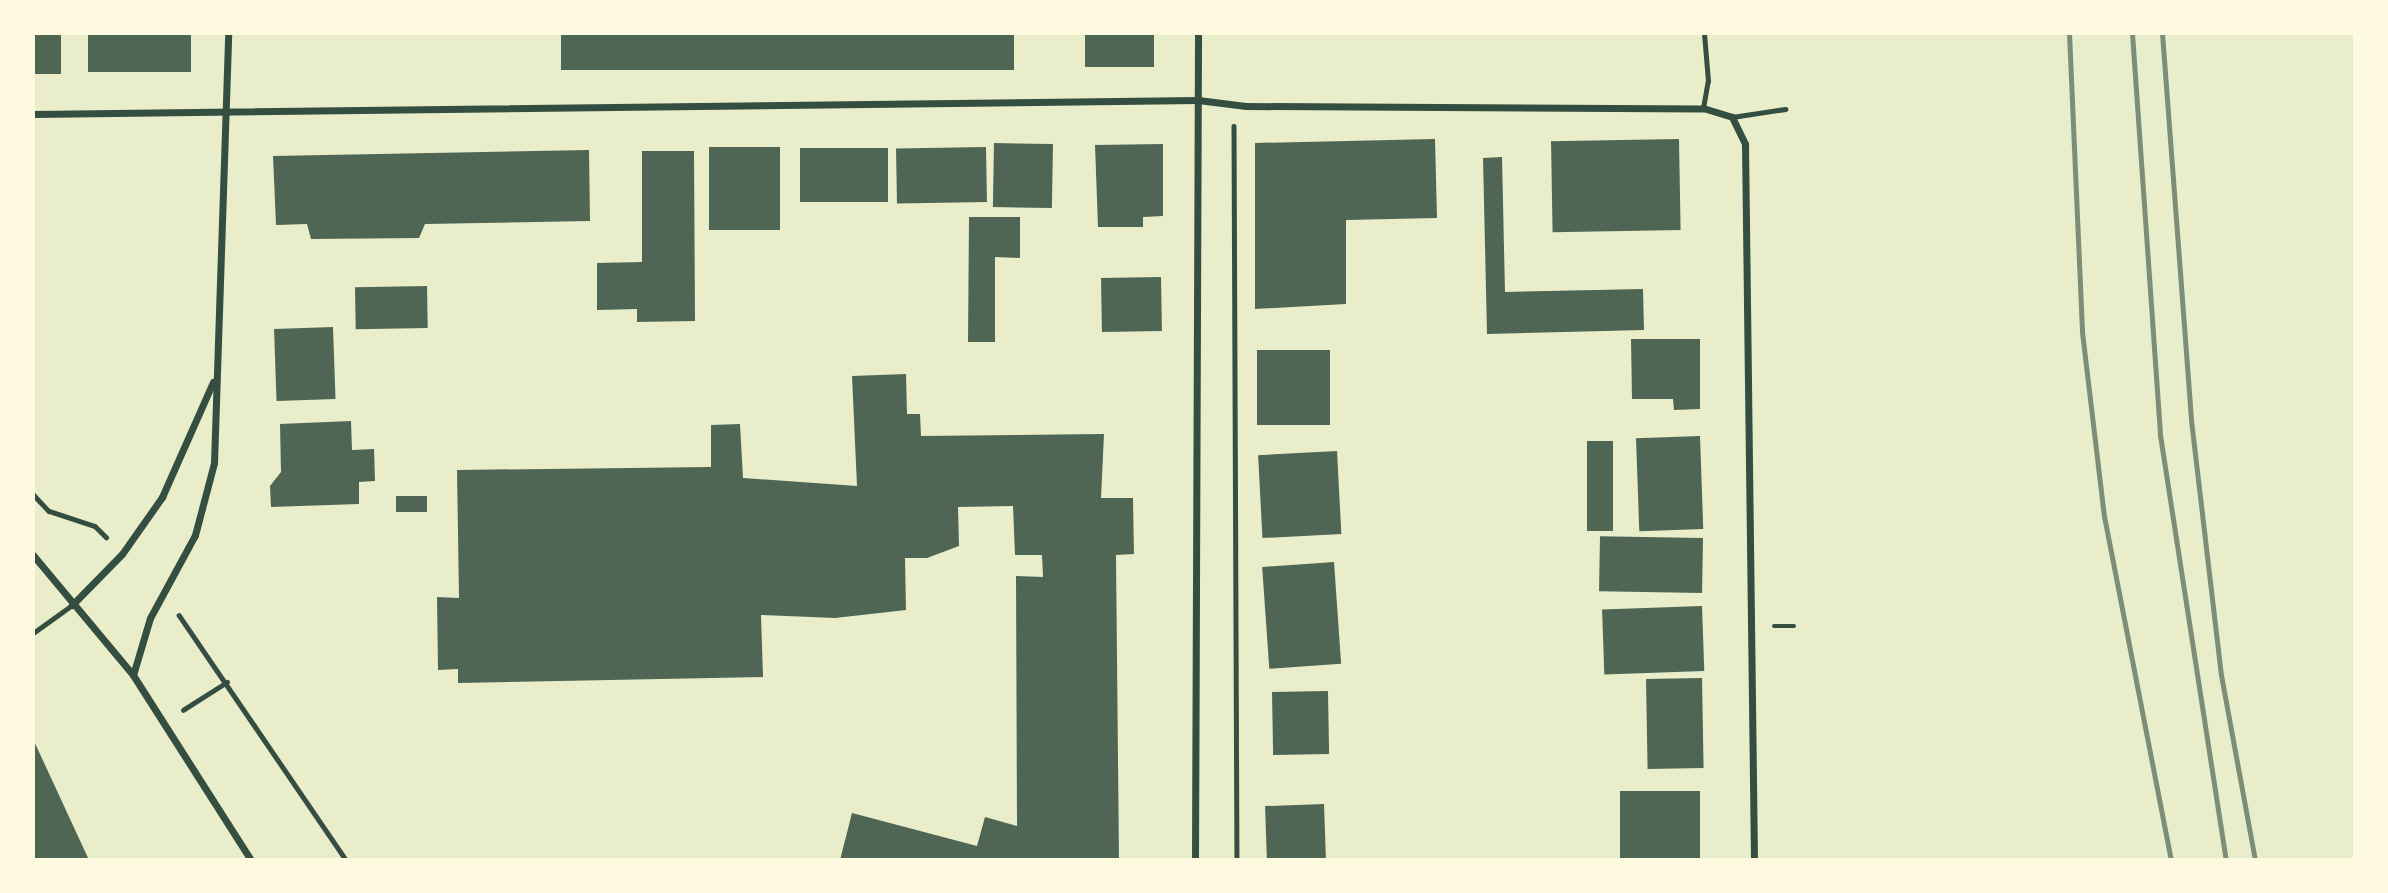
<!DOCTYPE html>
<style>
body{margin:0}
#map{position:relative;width:2388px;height:893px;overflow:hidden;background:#e9edc9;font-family:Overpass,sans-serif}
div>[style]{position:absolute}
.building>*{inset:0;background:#4f6655;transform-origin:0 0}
.path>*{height:4.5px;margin:-2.25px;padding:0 2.25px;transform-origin:2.25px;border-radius:2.25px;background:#344e41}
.service>*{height:5px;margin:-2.5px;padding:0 2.5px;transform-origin:2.5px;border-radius:2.5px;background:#344e41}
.minor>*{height:7px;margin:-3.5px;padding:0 3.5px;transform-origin:3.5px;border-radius:3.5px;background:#344e41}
.rail>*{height:5px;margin:-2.5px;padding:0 2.5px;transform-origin:2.5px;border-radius:2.5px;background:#7c8e77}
span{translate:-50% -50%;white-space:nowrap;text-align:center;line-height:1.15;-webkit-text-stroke:7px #fefae0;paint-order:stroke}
.frame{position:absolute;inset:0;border:35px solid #fefae0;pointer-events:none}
</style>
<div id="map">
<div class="building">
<i style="left:33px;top:33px;width:28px;height:41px"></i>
<i style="left:88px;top:33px;width:103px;height:39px"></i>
<i style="left:561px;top:33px;width:453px;height:37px"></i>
<i style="left:1085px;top:33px;width:69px;height:34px"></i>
<i style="clip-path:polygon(1435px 139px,1437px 218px,1346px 220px,1346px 304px,1255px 309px,1255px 143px)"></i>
<i style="left:1679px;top:139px;width:91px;height:128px;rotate:89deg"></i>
<i style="left:994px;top:143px;width:59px;height:64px;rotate:1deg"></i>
<i style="clip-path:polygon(1163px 144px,1163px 216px,1143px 217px,1143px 227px,1098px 227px,1095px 145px)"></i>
<i style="left:709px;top:147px;width:71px;height:83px"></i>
<i style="left:986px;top:147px;width:55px;height:90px;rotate:89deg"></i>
<i style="left:800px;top:148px;width:88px;height:54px"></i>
<i style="clip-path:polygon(589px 150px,590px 221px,425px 224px,419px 238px,311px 239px,307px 224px,276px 225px,273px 156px)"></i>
<i style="clip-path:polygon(642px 151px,694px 151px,695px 321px,637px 322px,637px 309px,597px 310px,597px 263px,642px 262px)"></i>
<i style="clip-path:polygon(1502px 157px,1505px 292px,1643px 289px,1644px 330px,1487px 334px,1483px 158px)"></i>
<i style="clip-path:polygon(969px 217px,1020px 217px,1020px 258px,995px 257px,995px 342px,968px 342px)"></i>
<i style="left:1161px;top:277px;width:54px;height:60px;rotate:89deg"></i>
<i style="left:427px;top:286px;width:42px;height:72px;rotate:89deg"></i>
<i style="left:333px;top:327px;width:72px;height:59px;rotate:88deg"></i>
<i style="clip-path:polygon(1631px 339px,1700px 339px,1700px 409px,1674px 410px,1673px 399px,1632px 399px)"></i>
<i style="left:1257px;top:350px;width:73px;height:75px"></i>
<i style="clip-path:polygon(906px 374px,907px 414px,920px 414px,921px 436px,1104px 434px,1101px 498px,1133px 498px,1134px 554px,1116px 555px,1119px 860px,840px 860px,852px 813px,977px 846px,985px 817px,1017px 826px,1016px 576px,1043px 577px,1042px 555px,1015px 555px,1013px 506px,958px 507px,959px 546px,927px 558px,905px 558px,906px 610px,835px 618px,761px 615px,763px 677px,458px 683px,458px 669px,438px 670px,437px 597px,459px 598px,457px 470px,711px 467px,711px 425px,740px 424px,743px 478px,857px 486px,852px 376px)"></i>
<i style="clip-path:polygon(351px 421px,352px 450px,374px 449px,375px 481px,359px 482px,359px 504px,271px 507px,270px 486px,281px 472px,280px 424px)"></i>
<i style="left:1700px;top:436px;width:93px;height:64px;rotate:88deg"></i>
<i style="left:1587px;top:441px;width:26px;height:90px"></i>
<i style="left:1337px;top:451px;width:83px;height:79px;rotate:87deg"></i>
<i style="left:396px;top:496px;width:31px;height:16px"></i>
<i style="left:1703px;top:538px;width:55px;height:103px;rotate:91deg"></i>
<i style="left:1334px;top:562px;width:102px;height:72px;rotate:86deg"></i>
<i style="left:1702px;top:606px;width:65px;height:100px;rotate:88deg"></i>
<i style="left:1702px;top:678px;width:90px;height:56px;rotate:89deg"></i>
<i style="left:1328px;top:691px;width:63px;height:56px;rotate:89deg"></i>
<i style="clip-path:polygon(33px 739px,89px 860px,33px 860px)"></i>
<i style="left:1700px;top:791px;width:69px;height:80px;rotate:90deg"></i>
<i style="left:1324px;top:804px;width:56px;height:59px;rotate:88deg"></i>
</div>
<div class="path">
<i style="left:1234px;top:126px;width:734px;rotate:89.77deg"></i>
<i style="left:33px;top:494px;width:23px;rotate:47deg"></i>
<i style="left:49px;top:511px;width:48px;rotate:18.1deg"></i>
<i style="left:95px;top:526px;width:16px;rotate:45deg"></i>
<i style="left:179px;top:615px;width:297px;rotate:55.7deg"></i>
<i style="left:1774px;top:626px;width:20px"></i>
<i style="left:183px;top:710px;width:52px;rotate:-32.5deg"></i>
</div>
<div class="service">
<i style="left:1703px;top:108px;width:27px;rotate:-80deg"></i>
<i style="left:1708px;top:81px;width:48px;rotate:-94.8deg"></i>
<i style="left:1732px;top:117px;width:54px;rotate:-8.6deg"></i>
<i style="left:33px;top:633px;width:48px;rotate:-35.7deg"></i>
</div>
<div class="minor">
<i style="left:33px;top:114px;width:1165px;rotate:-0.69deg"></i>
<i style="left:1198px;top:100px;width:48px;rotate:7.1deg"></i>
<i style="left:1246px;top:106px;width:457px;rotate:0.3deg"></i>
<i style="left:1703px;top:108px;width:30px;rotate:17deg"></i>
<i style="left:1732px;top:117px;width:30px;rotate:64deg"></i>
<i style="left:1745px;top:144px;width:716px;rotate:89.28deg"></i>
<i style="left:33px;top:555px;width:156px;rotate:50.2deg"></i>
<i style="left:133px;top:675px;width:219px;rotate:57.5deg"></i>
<i style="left:72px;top:605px;width:71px;rotate:-45.6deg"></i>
<i style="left:122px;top:554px;width:70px;rotate:-54.9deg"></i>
<i style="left:162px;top:497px;width:126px;rotate:-66.1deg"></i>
<i style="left:133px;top:675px;width:59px;rotate:-73.4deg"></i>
<i style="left:150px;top:618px;width:94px;rotate:-61.5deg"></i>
<i style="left:195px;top:535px;width:74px;rotate:-75.2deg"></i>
<i style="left:214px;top:463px;width:430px;rotate:-88.1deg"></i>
<i style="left:1195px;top:860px;width:827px;rotate:-89.79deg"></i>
</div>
<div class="rail">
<i style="left:2069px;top:33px;width:299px;rotate:87.5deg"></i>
<i style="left:2082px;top:332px;width:185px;rotate:83.2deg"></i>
<i style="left:2104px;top:516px;width:350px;rotate:79deg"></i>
<i style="left:2132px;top:33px;width:403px;rotate:86deg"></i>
<i style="left:2160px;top:435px;width:430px;rotate:81.2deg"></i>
<i style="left:2162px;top:33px;width:388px;rotate:85.7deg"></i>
<i style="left:2191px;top:420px;width:257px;rotate:83.3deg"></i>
<i style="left:2221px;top:675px;width:188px;rotate:79.6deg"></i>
</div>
<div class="frame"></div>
</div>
